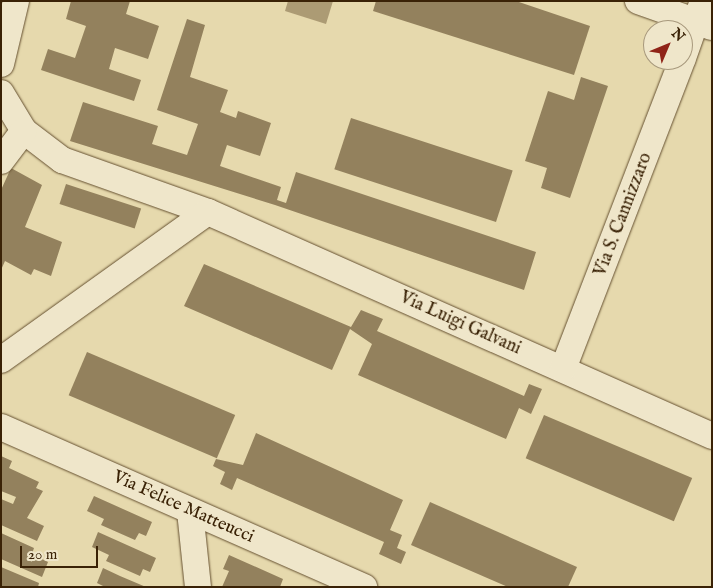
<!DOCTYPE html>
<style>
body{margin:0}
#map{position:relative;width:713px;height:588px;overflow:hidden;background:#e6d9ad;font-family:"IM FELL English",serif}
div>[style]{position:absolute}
.water>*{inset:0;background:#ac9b74}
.building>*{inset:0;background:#93815d;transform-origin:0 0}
.roads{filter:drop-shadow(0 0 1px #655030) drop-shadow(0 0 1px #655030)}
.street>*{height:26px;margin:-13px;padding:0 13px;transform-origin:13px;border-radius:13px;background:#efe6ca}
span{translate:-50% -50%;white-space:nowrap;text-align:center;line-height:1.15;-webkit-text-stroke:5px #efe6ca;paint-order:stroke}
.street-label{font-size:18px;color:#3a2206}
.frame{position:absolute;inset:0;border:2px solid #3a2206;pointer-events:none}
.north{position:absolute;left:643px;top:20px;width:50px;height:50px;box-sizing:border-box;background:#efe6ca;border:1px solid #a7987c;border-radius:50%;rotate:45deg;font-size:14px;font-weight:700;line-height:20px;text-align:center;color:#3a2206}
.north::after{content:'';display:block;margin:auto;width:18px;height:22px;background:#8f2418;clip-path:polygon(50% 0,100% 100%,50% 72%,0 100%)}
.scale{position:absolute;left:20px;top:546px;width:78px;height:22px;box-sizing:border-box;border:2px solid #3a2206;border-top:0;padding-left:6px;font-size:15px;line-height:18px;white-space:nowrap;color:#3a2206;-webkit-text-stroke:4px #efe6ca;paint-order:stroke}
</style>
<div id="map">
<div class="water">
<i style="clip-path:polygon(288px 1px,333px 1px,326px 24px,285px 11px)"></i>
</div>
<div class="building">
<i style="clip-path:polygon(71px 1px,130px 1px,126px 14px,159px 26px,148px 59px,115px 48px,109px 69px,141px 80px,134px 101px,41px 70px,48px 49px,75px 58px,86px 26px,66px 19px)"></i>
<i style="clip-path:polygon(376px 1px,516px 1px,590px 26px,574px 75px,373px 11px)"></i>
<i style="clip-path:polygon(187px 19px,205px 25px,190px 77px,228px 90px,220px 112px,236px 118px,238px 111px,271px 123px,260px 156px,227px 145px,220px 166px,281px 187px,277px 200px,286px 203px,296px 172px,536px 252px,524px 290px,275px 205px,70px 141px,83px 102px,158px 126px,152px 144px,187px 155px,198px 124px,157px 110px)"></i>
<i style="clip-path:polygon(581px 77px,608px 86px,570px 198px,541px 188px,547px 168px,525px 161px,548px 91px,574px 100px)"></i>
<i style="left:351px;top:118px;width:170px;height:54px;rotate:18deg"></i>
<i style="clip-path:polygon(11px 168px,42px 185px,25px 227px,62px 242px,51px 276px,34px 269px,31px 275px,5px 261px,1px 270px,1px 190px)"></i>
<i style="left:66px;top:184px;width:79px;height:21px;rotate:18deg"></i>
<i style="clip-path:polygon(204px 264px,351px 327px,361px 310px,383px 319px,377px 331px,524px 396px,529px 384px,542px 389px,531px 414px,519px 408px,506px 439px,358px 375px,372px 344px,350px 329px,332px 370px,184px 306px)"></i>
<i style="left:87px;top:352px;width:161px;height:47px;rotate:23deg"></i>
<i style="left:544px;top:415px;width:161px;height:47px;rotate:23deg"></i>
<i style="clip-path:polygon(256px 433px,403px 500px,390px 530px,402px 535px,397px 548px,406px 552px,401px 564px,379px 554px,384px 542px,237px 478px,232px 490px,220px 484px,225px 472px,213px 466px,216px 459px,243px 465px)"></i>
<i style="clip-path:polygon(1px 456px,12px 461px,9px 468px,39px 482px,36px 488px,43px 491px,27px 518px,44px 526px,37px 541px,1px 525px,1px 499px,13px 504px,16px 497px,1px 491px)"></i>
<i style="clip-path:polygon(94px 496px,152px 522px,146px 536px,139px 533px,135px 540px,101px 525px,104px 519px,87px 511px)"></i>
<i style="clip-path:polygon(430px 502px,577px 567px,568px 587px,508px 587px,411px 545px)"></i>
<i style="clip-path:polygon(98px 532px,156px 558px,150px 572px,143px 569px,140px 576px,106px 561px,109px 555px,92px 547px)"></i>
<i style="clip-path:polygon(1px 533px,34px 548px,32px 554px,48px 562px,42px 577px,1px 559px)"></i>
<i style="clip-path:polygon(229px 555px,283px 579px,280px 587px,222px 587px,229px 571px,223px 569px)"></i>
<i style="clip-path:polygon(1px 567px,39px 583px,38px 587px,1px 587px)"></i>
<i style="clip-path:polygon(103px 568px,120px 576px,146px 587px,105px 587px,97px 583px)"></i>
</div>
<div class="roads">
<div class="street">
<i style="left:638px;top:1px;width:78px;rotate:19.4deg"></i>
<i style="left:683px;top:58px;width:60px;rotate:-70.7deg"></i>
<i style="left:1px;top:64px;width:65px;rotate:-76.6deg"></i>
<i style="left:1px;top:93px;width:44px;rotate:58.8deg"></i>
<i style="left:24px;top:131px;width:48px;rotate:37.3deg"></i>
<i style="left:62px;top:160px;width:155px;rotate:19.6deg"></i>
<i style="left:208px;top:212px;width:552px;rotate:23.96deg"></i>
<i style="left:1px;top:161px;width:38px;rotate:-53deg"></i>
<i style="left:1px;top:360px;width:254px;rotate:-35.6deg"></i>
<i style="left:563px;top:369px;width:331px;rotate:-68.9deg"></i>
<i style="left:1px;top:427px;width:397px;rotate:23.8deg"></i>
<i style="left:190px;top:511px;width:76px;rotate:84deg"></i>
</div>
</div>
<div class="street-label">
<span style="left:624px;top:215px;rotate:-69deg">Via S. Cannizzaro</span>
<span style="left:460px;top:324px;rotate:24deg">Via Luigi Galvani</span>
<span style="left:183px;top:508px;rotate:24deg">Via Felice Matteucci</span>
</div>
<div class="frame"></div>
<div class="north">N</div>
<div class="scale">20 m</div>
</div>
